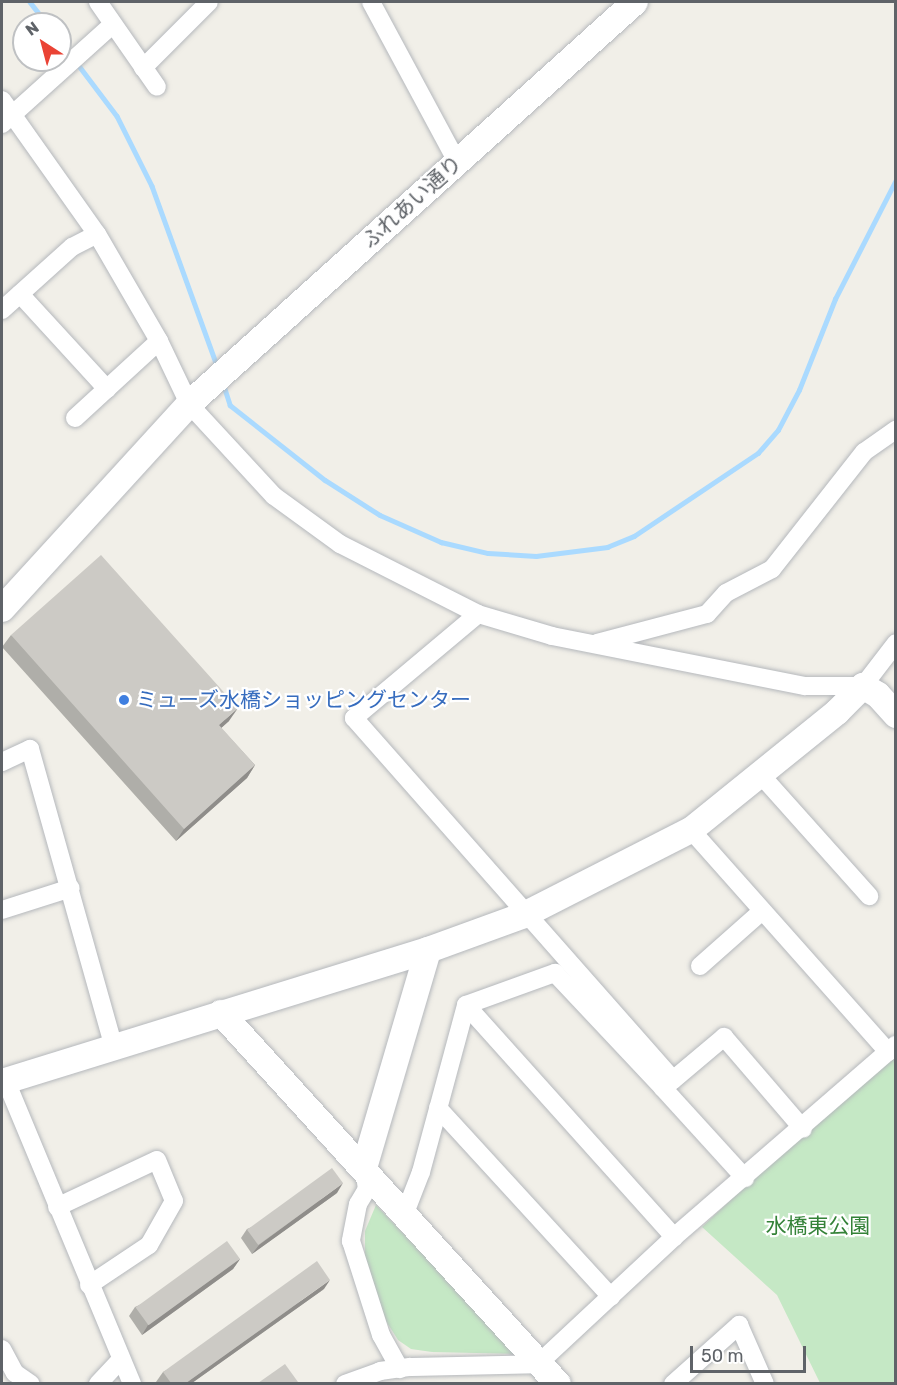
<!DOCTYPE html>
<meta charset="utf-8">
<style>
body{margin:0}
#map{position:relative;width:897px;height:1385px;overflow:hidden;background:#f1efe8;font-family:Rubik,"Noto Sans JP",sans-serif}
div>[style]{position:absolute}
.green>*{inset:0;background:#c5e8c5}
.stream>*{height:4.5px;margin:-2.25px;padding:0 2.25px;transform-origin:2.25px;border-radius:2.25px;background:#aadaff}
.roads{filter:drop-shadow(0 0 2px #b5b8bc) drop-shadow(0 0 2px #b5b8bc)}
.street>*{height:18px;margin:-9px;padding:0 9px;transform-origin:9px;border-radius:9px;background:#fff}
.secondary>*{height:26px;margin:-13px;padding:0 13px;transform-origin:13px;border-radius:13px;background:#fff}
.wall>*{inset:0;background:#afaea9}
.shaded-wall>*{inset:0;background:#8f8d8a}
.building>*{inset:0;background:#cccac5;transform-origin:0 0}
.dots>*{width:16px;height:16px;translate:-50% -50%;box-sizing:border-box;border:3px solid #fff;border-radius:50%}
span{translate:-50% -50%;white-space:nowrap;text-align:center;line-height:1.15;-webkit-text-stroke:4.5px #fff;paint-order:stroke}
.street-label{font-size:21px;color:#5f6368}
.shop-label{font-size:21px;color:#366cbe}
.left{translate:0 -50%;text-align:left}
.park-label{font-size:21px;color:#348238}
.frame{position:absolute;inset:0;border:3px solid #5f6368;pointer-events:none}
.north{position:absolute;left:12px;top:12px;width:60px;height:60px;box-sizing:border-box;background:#fff;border:2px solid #bfc1c3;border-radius:50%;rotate:324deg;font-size:16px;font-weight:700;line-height:24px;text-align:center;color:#5f6368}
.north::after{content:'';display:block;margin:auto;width:21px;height:27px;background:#ea4335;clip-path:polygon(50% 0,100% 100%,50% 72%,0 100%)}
.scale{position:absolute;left:690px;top:1346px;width:116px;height:27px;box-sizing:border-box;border:3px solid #5f6368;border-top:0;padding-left:8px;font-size:18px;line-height:21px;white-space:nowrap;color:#5f6368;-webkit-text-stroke:4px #fff;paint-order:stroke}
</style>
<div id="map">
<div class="green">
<i style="clip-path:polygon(895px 1045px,895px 1383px,820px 1383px,777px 1295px,702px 1227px)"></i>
<i style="clip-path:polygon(376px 1205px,518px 1354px,432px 1352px,411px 1349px,398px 1340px,386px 1321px,365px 1257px,365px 1231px)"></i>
</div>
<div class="stream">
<i style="left:30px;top:2px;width:28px;rotate:52deg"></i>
<i style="left:60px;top:41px;width:19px;rotate:51deg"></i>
<i style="left:77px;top:63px;width:66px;rotate:53deg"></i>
<i style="left:117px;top:116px;width:78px;rotate:63.4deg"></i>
<i style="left:152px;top:186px;width:191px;rotate:70.1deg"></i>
<i style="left:224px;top:386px;width:20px;rotate:72deg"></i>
<i style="left:230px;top:405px;width:121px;rotate:38.3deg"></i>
<i style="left:325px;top:480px;width:65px;rotate:32.5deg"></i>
<i style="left:380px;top:515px;width:67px;rotate:23.9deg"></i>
<i style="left:441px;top:542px;width:48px;rotate:13.2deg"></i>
<i style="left:488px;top:553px;width:48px;rotate:3.6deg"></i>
<i style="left:536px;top:556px;width:72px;rotate:-7.2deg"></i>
<i style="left:607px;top:547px;width:29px;rotate:-22deg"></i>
<i style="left:634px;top:536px;width:149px;rotate:-33.8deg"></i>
<i style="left:758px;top:453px;width:30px;rotate:-49deg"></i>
<i style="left:778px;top:430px;width:45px;rotate:-62.3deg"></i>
<i style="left:799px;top:390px;width:98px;rotate:-68.4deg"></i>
<i style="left:835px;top:299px;width:134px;rotate:-62.9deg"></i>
</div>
<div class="roads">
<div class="street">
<i style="left:98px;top:2px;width:103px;rotate:55.2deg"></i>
<i style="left:371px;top:2px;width:182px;rotate:61.7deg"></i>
<i style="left:143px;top:68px;width:93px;rotate:-45deg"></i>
<i style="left:2px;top:100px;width:164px;rotate:54.7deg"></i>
<i style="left:97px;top:234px;width:124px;rotate:59.9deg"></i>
<i style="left:159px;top:341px;width:70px;rotate:64.5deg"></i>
<i style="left:189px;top:404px;width:125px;rotate:47.3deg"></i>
<i style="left:274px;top:496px;width:82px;rotate:36deg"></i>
<i style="left:340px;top:544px;width:155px;rotate:26.9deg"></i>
<i style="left:478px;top:614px;width:77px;rotate:16.6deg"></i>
<i style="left:552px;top:636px;width:258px;rotate:11.2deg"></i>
<i style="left:805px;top:686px;width:58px"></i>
<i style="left:863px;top:686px;width:54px;rotate:-52.5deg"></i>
<i style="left:2px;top:124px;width:148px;rotate:-42deg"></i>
<i style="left:20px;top:294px;width:129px;rotate:47.5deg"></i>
<i style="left:2px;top:310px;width:94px;rotate:-42deg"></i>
<i style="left:72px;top:247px;width:28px;rotate:-27deg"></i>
<i style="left:75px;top:418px;width:114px;rotate:-42.5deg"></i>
<i style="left:478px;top:614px;width:162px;rotate:140deg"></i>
<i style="left:354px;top:718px;width:482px;rotate:48.6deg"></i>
<i style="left:673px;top:1080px;width:13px;rotate:141deg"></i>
<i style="left:663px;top:1088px;width:122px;rotate:47.7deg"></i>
<i style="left:597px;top:643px;width:114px;rotate:-14.8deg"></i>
<i style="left:707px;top:614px;width:28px;rotate:-48deg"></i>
<i style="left:726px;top:593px;width:52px;rotate:-27.6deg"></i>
<i style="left:772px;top:569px;width:149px;rotate:-51.8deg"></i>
<i style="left:864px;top:452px;width:39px;rotate:-35deg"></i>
<i style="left:2px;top:762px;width:31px;rotate:-25deg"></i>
<i style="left:30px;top:749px;width:311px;rotate:74.3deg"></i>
<i style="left:760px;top:774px;width:164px;rotate:48.2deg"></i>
<i style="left:691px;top:830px;width:297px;rotate:48.4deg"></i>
<i style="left:2px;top:910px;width:72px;rotate:-17.7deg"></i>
<i style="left:700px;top:966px;width:81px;rotate:-41.5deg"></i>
<i style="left:466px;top:1005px;width:312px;rotate:48.1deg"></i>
<i style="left:466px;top:1005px;width:95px;rotate:-19.8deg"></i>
<i style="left:555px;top:973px;width:158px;rotate:46.8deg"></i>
<i style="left:673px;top:1080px;width:67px;rotate:-40.1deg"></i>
<i style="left:724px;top:1037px;width:121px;rotate:49.3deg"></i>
<i style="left:6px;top:1081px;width:328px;rotate:67.4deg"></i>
<i style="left:438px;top:1108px;width:256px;rotate:47.5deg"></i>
<i style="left:364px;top:1168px;width:21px;rotate:82deg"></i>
<i style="left:367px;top:1189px;width:17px;rotate:121deg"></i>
<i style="left:358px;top:1204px;width:38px;rotate:101deg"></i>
<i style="left:351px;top:1241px;width:99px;rotate:72.3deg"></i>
<i style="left:381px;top:1335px;width:39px;rotate:61deg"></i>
<i style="left:57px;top:1207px;width:110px;rotate:-25.2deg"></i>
<i style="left:157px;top:1160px;width:44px;rotate:67.5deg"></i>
<i style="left:174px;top:1201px;width:51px;rotate:119.6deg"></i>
<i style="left:149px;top:1245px;width:72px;rotate:146.3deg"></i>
<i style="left:405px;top:1213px;width:44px;rotate:-68.7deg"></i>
<i style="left:421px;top:1172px;width:173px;rotate:-74.9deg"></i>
<i style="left:2px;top:1349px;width:27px;rotate:62deg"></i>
<i style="left:15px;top:1373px;width:19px;rotate:35deg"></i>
<i style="left:98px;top:1384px;width:33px;rotate:-47deg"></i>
<i style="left:345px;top:1384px;width:37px;rotate:-20deg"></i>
<i style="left:380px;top:1371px;width:30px;rotate:-8deg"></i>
<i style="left:410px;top:1367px;width:128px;rotate:-1.3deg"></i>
<i style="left:538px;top:1364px;width:186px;rotate:-43deg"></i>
<i style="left:674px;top:1237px;width:294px;rotate:-40.9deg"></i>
<i style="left:673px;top:1384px;width:89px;rotate:-41.8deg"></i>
<i style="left:739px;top:1325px;width:64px;rotate:66.2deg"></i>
</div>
<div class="secondary">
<i style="left:2px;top:609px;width:277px;rotate:-47.6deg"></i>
<i style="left:189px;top:404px;width:600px;rotate:-42.03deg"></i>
<i style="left:221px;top:1013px;width:501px;rotate:47.75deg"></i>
<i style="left:2px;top:1082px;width:446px;rotate:-17.2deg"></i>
<i style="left:428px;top:950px;width:102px;rotate:-20deg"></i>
<i style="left:524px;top:915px;width:187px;rotate:-27deg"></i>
<i style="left:691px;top:830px;width:188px;rotate:-38.9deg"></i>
<i style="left:837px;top:712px;width:37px;rotate:-45deg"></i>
<i style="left:863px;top:686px;width:17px;rotate:31deg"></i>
<i style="left:878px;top:695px;width:27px;rotate:48deg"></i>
<i style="left:364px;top:1168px;width:227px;rotate:-73.6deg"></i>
</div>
</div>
<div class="wall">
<i style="clip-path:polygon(11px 635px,229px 721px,221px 728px,255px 765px,247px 778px,176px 841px,2px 647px)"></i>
<i style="clip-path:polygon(337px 1193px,252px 1254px,241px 1238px,247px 1229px)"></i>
<i style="clip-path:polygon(240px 1259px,233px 1269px,142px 1335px,129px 1316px,135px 1307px)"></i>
<i style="clip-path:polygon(324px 1289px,192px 1383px,157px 1383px,156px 1382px,163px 1372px)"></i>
</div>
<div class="shaded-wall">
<i style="clip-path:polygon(238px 708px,229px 721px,210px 738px,219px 725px)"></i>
<i style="clip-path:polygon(255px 765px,247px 778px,176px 841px,184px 829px)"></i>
<i style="clip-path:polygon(343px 1183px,337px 1193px,252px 1254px,259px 1245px)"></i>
<i style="clip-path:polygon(240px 1259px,233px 1269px,142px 1335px,148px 1325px)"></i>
<i style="clip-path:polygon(330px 1280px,324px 1289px,192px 1383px,186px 1383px)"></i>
</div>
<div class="building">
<i style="clip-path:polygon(101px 555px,238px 708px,219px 725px,255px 765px,184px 829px,11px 635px)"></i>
<i style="left:332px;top:1168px;width:19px;height:105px;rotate:54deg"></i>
<i style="left:227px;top:1241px;width:22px;height:113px;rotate:54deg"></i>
<i style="clip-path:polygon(317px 1261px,330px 1280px,186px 1383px,171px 1383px,163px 1372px)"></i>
<i style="clip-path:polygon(285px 1364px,298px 1382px,295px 1383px,258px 1383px)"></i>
</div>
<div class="dots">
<i style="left:124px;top:700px;background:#3f7fe0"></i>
</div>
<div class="street-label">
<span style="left:412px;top:202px;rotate:-42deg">ふれあい通り</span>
</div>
<div class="shop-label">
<span class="left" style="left:136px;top:700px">ミューズ水橋ショッピングセンター</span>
</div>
<div class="park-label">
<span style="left:818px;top:1226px">水橋東公園</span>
</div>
<div class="frame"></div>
<div class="north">N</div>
<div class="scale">50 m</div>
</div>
